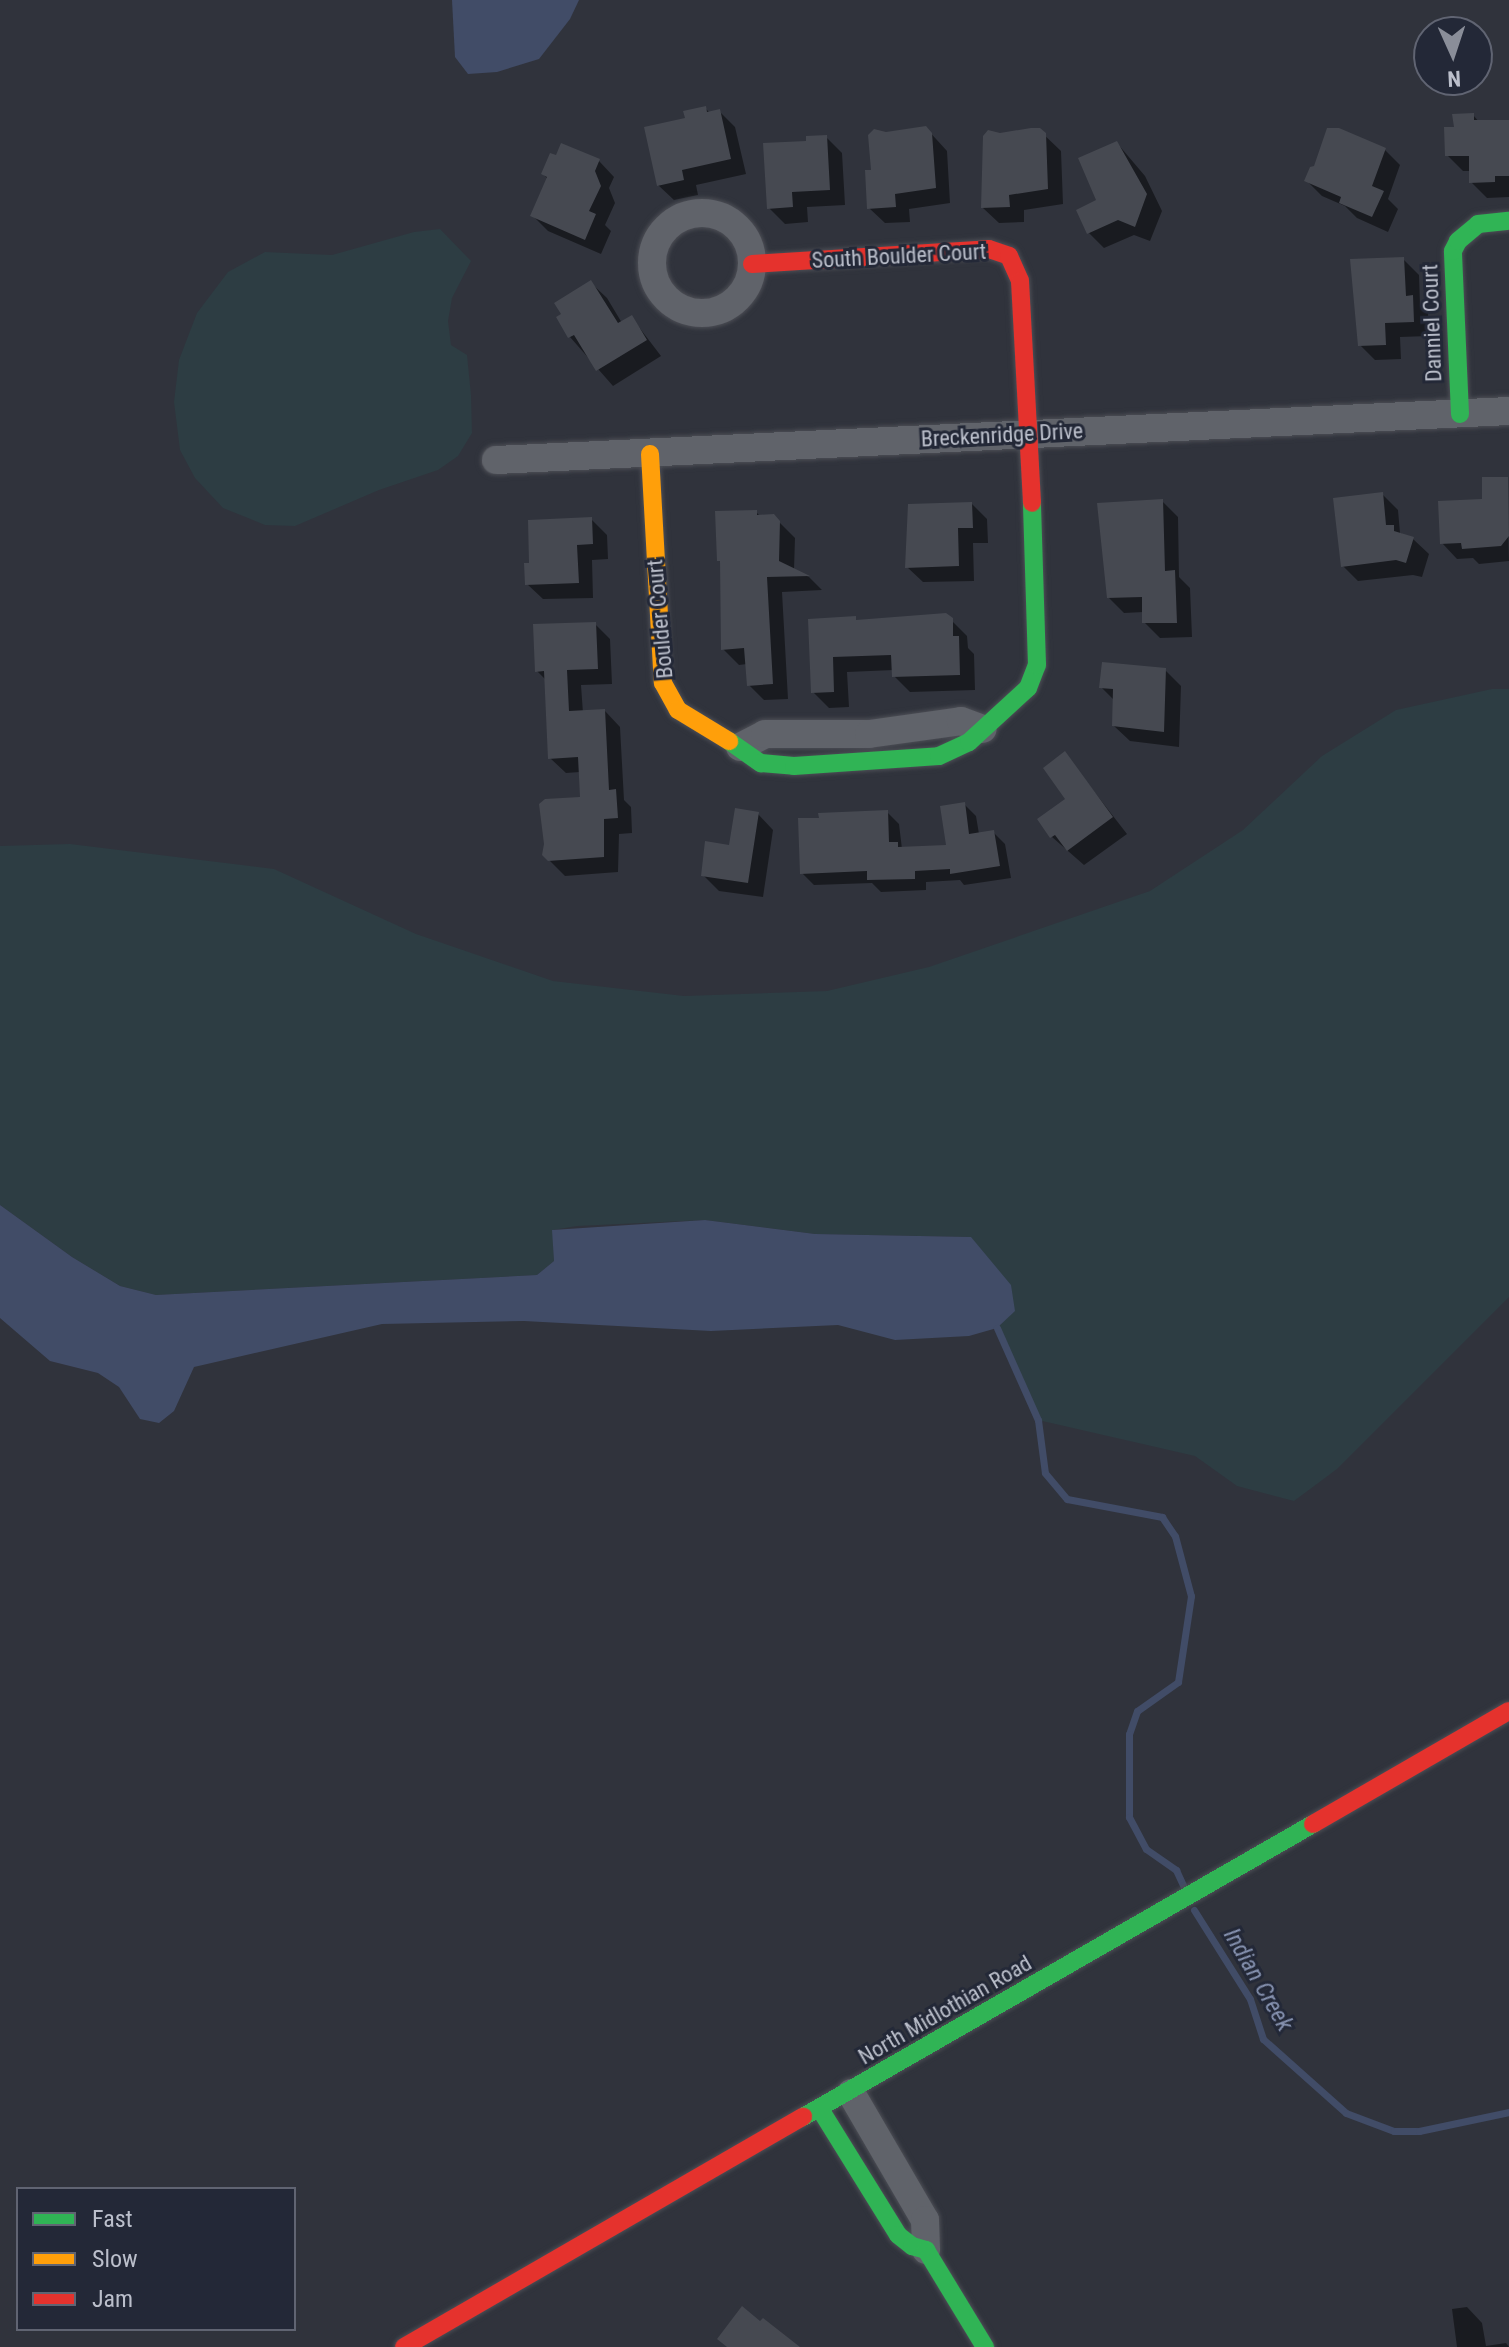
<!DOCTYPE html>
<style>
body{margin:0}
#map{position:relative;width:1509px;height:2347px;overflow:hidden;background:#30333c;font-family:"Roboto Condensed",sans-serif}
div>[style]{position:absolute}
.green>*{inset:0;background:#2d3d43}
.water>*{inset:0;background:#414c67}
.shadow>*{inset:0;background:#0007}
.stream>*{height:7px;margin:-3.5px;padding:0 3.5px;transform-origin:3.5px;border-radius:3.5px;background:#414c67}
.building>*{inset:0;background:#464951}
.roads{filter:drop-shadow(0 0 2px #4c4e55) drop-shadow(0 0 2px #4c4e55)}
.street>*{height:28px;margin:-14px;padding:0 14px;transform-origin:14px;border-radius:14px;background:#60636a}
.street>.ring{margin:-14px;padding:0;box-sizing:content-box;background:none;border:28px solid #60636a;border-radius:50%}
.fast>*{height:18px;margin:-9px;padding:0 9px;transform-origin:9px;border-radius:9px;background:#30b455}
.slow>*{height:18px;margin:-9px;padding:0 9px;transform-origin:9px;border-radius:9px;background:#ff9f0a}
.jam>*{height:18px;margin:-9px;padding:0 9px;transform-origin:9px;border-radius:9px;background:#e5322d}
span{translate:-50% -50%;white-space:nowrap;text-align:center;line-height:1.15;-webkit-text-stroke:6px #232837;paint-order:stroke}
.street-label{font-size:22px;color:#bbbfcb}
.water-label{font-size:24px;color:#8692b0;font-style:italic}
.legend{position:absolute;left:16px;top:2187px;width:280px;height:144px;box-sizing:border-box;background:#232837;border:2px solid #606472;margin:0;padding:10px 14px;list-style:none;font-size:24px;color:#bbbfcb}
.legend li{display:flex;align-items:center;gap:16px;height:40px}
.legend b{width:40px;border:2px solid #606472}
.north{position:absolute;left:1413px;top:16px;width:80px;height:80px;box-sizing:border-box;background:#232837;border:2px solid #606472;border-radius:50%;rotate:177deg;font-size:22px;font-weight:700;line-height:32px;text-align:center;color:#bbbfcb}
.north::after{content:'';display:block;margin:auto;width:28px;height:36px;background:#8a8e99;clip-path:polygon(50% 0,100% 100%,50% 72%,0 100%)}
</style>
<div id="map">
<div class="green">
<i style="clip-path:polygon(440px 229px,471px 261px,452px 298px,448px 321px,451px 345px,467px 355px,471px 395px,472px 433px,458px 456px,438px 470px,379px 490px,295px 526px,265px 525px,223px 508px,195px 478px,180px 450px,174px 402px,179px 360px,197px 313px,228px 272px,265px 252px,332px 255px,414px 232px)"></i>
<i style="clip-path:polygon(1492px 689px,1509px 689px,1509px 1297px,1337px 1469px,1294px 1501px,1237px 1486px,1195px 1456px,1038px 1420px,997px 1328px,1014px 1311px,970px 1237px,815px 1234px,705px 1220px,577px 1226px,553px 1230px,554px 1261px,537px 1275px,156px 1295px,120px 1286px,72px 1257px,0 1205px,0 846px,70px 844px,274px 869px,416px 934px,553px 981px,684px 996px,827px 991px,929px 967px,1150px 891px,1243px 830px,1322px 756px,1396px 710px)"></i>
</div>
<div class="water">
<i style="clip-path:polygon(452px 0,579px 0,570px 19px,539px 59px,497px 72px,468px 74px,455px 57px)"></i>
<i style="clip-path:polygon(0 1205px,72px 1257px,120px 1286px,156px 1295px,537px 1275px,554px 1261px,552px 1230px,705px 1220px,815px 1234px,971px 1237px,1011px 1285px,1015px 1311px,997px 1328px,969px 1336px,895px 1340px,838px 1325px,711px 1331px,524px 1321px,382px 1324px,194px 1367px,174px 1411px,159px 1423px,140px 1419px,119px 1387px,98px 1373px,50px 1361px,0 1318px)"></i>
</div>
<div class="shadow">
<i style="clip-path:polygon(705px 108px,711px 114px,720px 112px,735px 127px,746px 174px,696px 185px,698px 195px,674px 200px,658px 185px,687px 119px)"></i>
<i style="clip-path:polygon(1473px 115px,1480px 123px,1509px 122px,1509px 197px,1487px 198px,1471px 182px,1471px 171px,1463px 171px,1447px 155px,1456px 129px)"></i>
<i style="clip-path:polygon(926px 128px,947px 151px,950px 203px,909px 209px,910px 222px,885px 223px,869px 208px,873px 172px)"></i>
<i style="clip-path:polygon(1039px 130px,1061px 151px,1063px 204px,1024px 210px,1024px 222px,999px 223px,983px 208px,982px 174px,987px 173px,1000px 135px)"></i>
<i style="clip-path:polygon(826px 137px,842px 153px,845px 205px,807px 207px,808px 222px,785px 224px,769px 208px,808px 143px)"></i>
<i style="clip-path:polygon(1117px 143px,1145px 176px,1162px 211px,1150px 241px,1134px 235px,1104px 248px,1089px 233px)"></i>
<i style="clip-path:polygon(1384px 149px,1400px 165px,1388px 199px,1398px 209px,1388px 232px,1357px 218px,1345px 206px,1322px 196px,1307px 181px,1316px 168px)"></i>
<i style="clip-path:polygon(599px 161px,614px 177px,609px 188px,615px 203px,605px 225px,611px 231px,601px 254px,548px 231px,532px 215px,548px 179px,543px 174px)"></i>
<i style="clip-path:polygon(1403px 259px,1419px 275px,1420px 305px,1428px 313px,1429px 336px,1400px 337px,1401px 359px,1375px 360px,1360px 345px)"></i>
<i style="clip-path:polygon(591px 283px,607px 298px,622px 323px,632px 318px,661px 356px,613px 386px,570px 337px)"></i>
<i style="clip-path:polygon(1507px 479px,1509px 561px,1479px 564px,1473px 558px,1457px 559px,1442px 543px)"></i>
<i style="clip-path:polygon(1382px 494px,1398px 510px,1400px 533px,1413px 539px,1429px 554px,1422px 577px,1413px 575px,1358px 581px,1343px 566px)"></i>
<i style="clip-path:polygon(1162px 501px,1178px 517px,1179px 577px,1190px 588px,1192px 637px,1160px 638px,1144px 622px,1144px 612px,1124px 613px,1108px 597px)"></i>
<i style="clip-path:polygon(972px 504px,987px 519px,988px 543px,973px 543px,974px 581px,923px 582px,907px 567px)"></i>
<i style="clip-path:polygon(756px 512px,760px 516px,773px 516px,795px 538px,794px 570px,809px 577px,822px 590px,782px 592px,788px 699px,764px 700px,749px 685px,747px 664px,739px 665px,723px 649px,722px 564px,719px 560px)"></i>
<i style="clip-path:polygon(592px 520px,607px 535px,608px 559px,592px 560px,593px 598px,543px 599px,527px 584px)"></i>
<i style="clip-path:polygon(855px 619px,858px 622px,951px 620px,967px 636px,968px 648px,974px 654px,975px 690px,910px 692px,894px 676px,894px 670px,847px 672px,849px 707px,829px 708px,813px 692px,810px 620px)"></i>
<i style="clip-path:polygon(595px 624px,610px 639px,612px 684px,581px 685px,583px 713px,605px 711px,620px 727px,624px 800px,631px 807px,632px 833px,619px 834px,618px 872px,565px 876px,544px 855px,582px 798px,580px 772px,566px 773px,550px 758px,546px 680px,537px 671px)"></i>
<i style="clip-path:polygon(1165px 670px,1181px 686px,1179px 747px,1130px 741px,1114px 726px,1115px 701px,1101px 687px)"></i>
<i style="clip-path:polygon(1065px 754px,1127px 834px,1084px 865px,1052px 837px,1068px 799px)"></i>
<i style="clip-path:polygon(964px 804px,976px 816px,979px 834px,993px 832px,1005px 844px,1011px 878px,964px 885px,960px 880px,926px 882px,926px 890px,881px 892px,872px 883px,814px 885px,802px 873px,887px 812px,899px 824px,902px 849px,948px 847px)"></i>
<i style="clip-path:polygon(758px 814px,773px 830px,763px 897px,719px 891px,703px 875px)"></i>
<i style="clip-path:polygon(1467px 2307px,1482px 2323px,1486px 2346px,1506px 2343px,1509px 2347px,1457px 2347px,1452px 2309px)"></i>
</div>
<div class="stream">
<i style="left:997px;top:1328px;width:101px;rotate:66deg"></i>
<i style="left:1038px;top:1420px;width:53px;rotate:82.5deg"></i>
<i style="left:1045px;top:1473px;width:34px;rotate:50deg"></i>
<i style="left:1067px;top:1499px;width:97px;rotate:10.7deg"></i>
<i style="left:1162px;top:1517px;width:23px;rotate:56deg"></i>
<i style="left:1175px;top:1536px;width:62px;rotate:75.1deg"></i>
<i style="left:1191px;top:1596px;width:87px;rotate:98.6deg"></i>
<i style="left:1178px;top:1682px;width:50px;rotate:144.7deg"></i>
<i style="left:1137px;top:1711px;width:24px;rotate:109deg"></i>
<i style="left:1129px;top:1734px;width:83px;rotate:90deg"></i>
<i style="left:1129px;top:1817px;width:36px;rotate:62deg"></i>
<i style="left:1146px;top:1849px;width:37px;rotate:35deg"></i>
<i style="left:1176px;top:1870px;width:17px;rotate:65deg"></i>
<i style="left:1194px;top:1910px;width:105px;rotate:57.8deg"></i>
<i style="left:1250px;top:1999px;width:42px;rotate:72deg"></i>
<i style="left:1263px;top:2039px;width:111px;rotate:41.7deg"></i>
<i style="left:1346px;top:2113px;width:51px;rotate:20.6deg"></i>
<i style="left:1394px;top:2131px;width:25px"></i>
<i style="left:1419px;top:2131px;width:92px;rotate:-11.9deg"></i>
</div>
<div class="building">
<i style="clip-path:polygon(706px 106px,707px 112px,720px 109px,731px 159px,682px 170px,684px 180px,657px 186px,644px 127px,685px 118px,683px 111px)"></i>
<i style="clip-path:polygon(1474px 113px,1474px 120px,1509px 120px,1509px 176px,1495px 176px,1495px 182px,1469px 183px,1469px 156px,1445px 156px,1444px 127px,1454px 127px,1452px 114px)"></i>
<i style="clip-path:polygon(926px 126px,932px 133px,936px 188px,895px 194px,896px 207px,867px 209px,865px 170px,871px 170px,868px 135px,874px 129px,886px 132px)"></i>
<i style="clip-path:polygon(1031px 128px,1040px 128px,1046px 133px,1048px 189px,1009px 195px,1010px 207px,981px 208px,983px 136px,988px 130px,1000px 133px)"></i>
<i style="clip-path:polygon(1327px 128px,1339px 128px,1386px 148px,1372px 186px,1384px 191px,1372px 217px,1339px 203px,1341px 197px,1304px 181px,1310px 167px,1314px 166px)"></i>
<i style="clip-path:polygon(827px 135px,830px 190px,792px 192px,793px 207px,767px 209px,763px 143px,806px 141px,806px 136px)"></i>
<i style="clip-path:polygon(1117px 141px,1147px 194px,1135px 227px,1118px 220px,1087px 234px,1076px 210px,1096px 200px,1078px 158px)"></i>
<i style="clip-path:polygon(561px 143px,600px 159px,595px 171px,601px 186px,589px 211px,596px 214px,585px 240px,530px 216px,547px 177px,541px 174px,550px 153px,556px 155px)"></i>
<i style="clip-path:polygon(1404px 257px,1406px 296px,1413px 295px,1414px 322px,1385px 323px,1386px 345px,1358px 346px,1350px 259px)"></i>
<i style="clip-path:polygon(591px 280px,618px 323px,632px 315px,647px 340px,596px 371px,574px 335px,568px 338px,556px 317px,561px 314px,554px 303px)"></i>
<i style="clip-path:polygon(1482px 477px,1508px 477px,1509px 536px,1501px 546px,1462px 549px,1461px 543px,1440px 544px,1438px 501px,1482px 499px)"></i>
<i style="clip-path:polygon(1383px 492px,1386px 525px,1394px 525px,1394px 531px,1414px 537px,1406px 563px,1396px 560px,1341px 567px,1333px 498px)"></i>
<i style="clip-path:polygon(1163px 499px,1165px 571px,1175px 570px,1177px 623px,1142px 623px,1142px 597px,1107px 598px,1097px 503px)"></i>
<i style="clip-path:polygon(972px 502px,973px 528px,958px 528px,959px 566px,905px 568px,908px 504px)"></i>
<i style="clip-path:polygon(757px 510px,757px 515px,774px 514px,780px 521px,779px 561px,810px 576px,767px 577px,773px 684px,747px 686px,744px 648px,721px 650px,720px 561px,717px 561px,715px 511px)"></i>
<i style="clip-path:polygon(592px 517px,593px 544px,577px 545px,579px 583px,525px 585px,524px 563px,529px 563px,528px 520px)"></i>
<i style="clip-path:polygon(946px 613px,953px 618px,953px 636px,959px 636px,960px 675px,892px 677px,891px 655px,833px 657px,834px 692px,811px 693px,808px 619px,856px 616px,856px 620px)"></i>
<i style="clip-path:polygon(596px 622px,598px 669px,567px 670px,569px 711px,605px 709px,609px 790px,616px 789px,618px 818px,604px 819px,604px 857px,548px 861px,542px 855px,544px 844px,539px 804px,545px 799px,580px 797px,578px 757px,548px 759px,544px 671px,535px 672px,533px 624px)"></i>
<i style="clip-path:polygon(1102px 662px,1166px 668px,1164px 732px,1112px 726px,1113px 689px,1099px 688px)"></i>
<i style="clip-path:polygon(1065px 751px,1113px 817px,1067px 851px,1055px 835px,1050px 838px,1037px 819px,1065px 799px,1043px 768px)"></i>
<i style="clip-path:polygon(965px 802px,969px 834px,994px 830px,1000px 866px,950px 874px,950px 869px,915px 871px,915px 879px,867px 880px,867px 871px,800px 874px,798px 818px,819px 818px,818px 813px,888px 810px,889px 842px,898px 842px,898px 847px,946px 845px,940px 806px)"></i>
<i style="clip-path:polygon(735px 808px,759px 812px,748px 883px,701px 876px,705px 841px,729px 845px)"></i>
<i style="clip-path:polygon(742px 2306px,760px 2321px,763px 2318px,800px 2347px,727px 2347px,717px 2339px)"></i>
</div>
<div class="roads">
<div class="street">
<i class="ring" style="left:652px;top:213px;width:72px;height:72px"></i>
<i style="left:496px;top:460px;width:1014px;rotate:-2.77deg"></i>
<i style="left:740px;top:747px;width:28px;rotate:-27deg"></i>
<i style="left:765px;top:734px;width:104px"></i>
<i style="left:869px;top:734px;width:93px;rotate:-8deg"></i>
<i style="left:961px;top:721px;width:23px;rotate:20deg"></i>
<i style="left:851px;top:2093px;width:147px;rotate:59.8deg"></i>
<i style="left:925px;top:2220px;width:30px;rotate:88deg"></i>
</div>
<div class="fast">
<i style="left:1460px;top:414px;width:163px;rotate:-92.5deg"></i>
<i style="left:1453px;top:251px;width:11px;rotate:-63deg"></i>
<i style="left:1458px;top:241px;width:26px;rotate:-40deg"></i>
<i style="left:1478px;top:224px;width:31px;rotate:-6deg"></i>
<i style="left:729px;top:741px;width:39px;rotate:35deg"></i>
<i style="left:761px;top:763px;width:33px;rotate:5deg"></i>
<i style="left:794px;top:766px;width:145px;rotate:-3.9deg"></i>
<i style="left:939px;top:756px;width:33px;rotate:-25deg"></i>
<i style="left:969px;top:742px;width:80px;rotate:-42.5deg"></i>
<i style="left:1028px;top:688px;width:25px;rotate:-69deg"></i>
<i style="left:1037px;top:665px;width:162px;rotate:-91.8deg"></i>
<i style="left:820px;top:2109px;width:148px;rotate:58.2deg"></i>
<i style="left:898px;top:2235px;width:18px;rotate:38deg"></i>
<i style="left:912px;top:2246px;width:15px;rotate:16deg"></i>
<i style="left:926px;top:2250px;width:114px;rotate:58.7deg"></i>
<i style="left:803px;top:2117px;width:588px;rotate:-29.88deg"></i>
</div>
<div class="slow">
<i style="left:650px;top:454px;width:229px;rotate:86.8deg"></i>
<i style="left:663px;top:683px;width:31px;rotate:61deg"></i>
<i style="left:678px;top:710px;width:60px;rotate:31.3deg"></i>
</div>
<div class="jam">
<i style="left:752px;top:264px;width:237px;rotate:-3.6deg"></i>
<i style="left:989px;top:249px;width:21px;rotate:19deg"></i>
<i style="left:1009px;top:256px;width:27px;rotate:66deg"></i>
<i style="left:1020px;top:281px;width:222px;rotate:86.9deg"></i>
<i style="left:1313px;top:1824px;width:226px;rotate:-30deg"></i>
<i style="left:404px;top:2347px;width:461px;rotate:-30deg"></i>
</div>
</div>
<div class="street-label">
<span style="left:899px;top:256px;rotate:-3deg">South Boulder Court</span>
<span style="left:1432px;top:323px;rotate:-92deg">Danniel Court</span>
<span style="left:1002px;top:435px;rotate:-3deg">Breckenridge Drive</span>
<span style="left:660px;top:619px;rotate:-95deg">Boulder Court</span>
<span style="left:945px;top:2010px;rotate:-30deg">North Midlothian Road</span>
</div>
<div class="water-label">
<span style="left:1258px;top:1980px;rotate:60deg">Indian Creek</span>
</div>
<ul class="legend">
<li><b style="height:10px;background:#30b455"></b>Fast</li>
<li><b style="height:10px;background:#ff9f0a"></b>Slow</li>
<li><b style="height:10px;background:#e5322d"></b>Jam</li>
</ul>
<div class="north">N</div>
</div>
